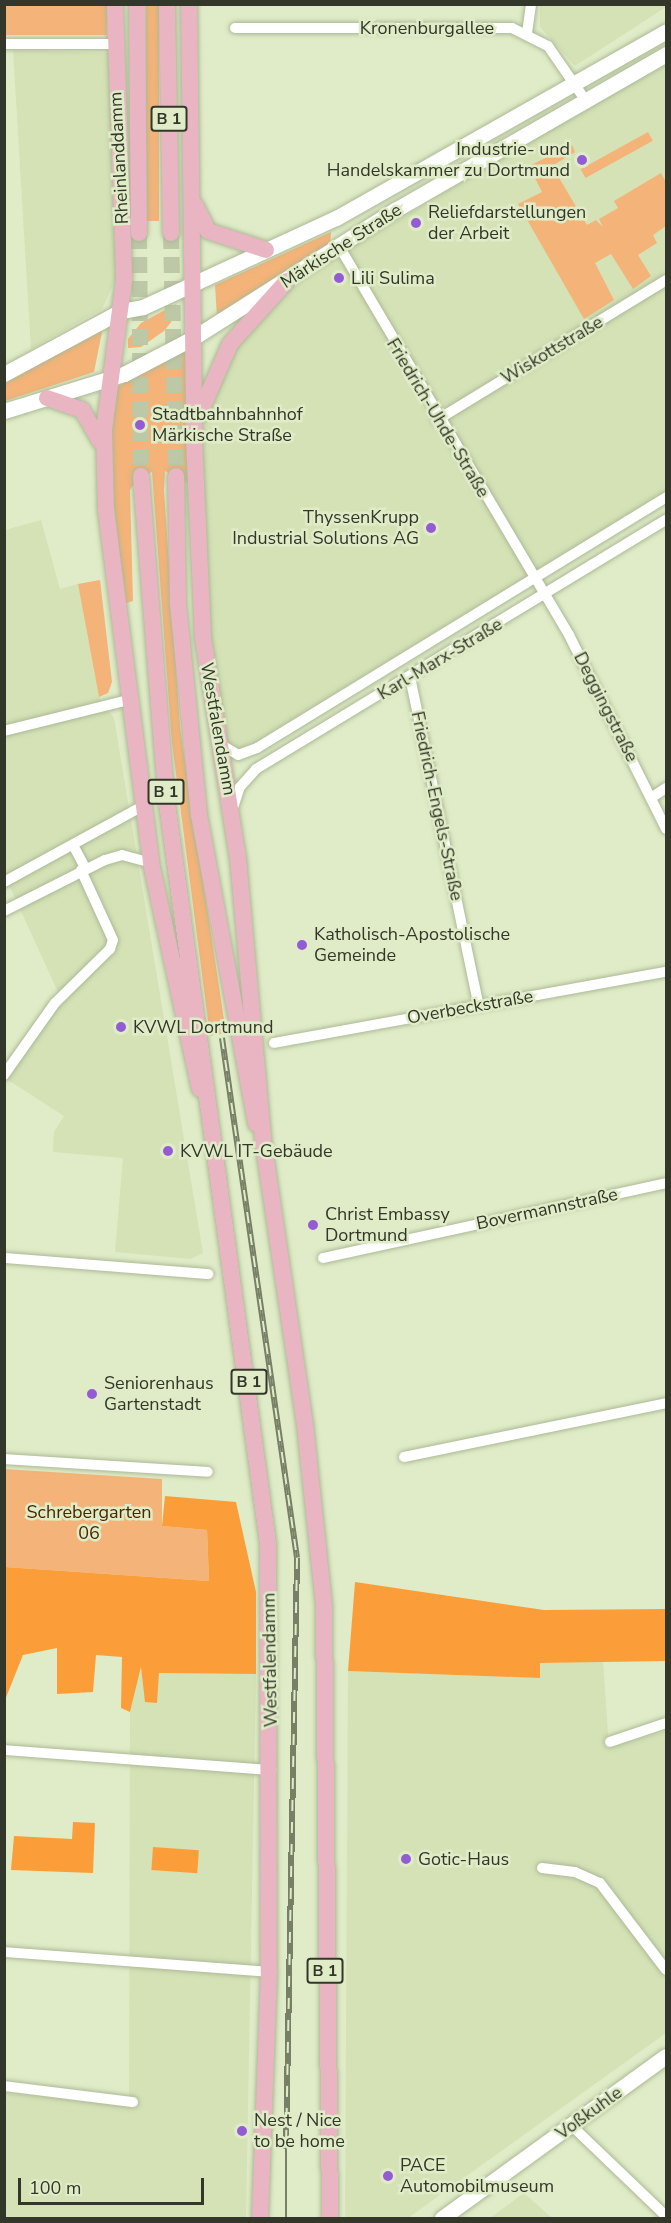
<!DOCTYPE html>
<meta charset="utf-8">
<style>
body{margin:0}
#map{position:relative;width:671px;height:2223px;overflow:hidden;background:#dfecc7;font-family:"Nunito Sans",sans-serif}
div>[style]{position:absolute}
.built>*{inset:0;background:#d4e2b6}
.green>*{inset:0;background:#f4b378;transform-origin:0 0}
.forest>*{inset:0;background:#fb9e3a;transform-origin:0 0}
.primary-tunnel>*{height:16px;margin-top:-8px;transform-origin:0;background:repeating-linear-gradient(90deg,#bdc8a7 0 16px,transparent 0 24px)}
.roads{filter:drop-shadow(0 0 2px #adb996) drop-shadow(0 0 2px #adb996)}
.street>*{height:10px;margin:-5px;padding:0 5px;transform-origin:5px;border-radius:5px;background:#fff}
.secondary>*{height:15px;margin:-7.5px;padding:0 7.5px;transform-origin:7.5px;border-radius:7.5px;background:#fff}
.primary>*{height:16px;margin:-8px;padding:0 8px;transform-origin:8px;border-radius:8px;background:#e9b5c3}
.tram>*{height:1.5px;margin:-0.75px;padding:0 0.75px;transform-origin:0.75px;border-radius:0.75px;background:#777f67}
.rail>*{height:6px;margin-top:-3px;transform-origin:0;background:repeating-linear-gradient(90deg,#dfecc7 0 11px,#777f67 0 22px);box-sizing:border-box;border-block:2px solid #777f67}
.dots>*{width:16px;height:16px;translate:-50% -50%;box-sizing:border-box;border:3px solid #dfecc7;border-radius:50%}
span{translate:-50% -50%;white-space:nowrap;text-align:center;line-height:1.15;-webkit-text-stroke:5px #dfecc7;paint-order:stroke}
.shield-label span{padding:2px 4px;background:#dfecc7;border:2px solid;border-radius:4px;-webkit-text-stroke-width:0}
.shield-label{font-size:16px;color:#333729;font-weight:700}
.street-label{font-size:18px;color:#333729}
.poi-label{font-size:18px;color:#333729}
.right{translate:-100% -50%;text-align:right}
.left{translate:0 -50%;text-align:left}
.park-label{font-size:18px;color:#4b2700}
.frame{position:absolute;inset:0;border:6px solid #333729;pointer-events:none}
.scale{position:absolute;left:18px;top:2178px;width:186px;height:27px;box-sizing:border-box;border:3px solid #333729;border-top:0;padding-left:8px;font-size:18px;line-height:21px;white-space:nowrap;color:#333729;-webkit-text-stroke:4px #dfecc7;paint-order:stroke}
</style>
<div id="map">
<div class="built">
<i style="clip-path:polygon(540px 5px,666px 4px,666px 7px,575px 66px,540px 27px)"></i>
<i style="clip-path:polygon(13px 50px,109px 53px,117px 276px,102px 309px,31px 349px)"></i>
<i style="clip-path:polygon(666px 60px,666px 491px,252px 744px,239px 750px,225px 741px,214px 680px,199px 441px,228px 357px,290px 285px)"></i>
<i style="clip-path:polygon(41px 520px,60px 589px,78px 584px,99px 697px,114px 718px,203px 1253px,191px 1259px,115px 1252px,123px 1158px,53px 1152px,54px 1132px,64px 1116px,5px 1078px,5px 1064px,58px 992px,4px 874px,5px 530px)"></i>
<i style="clip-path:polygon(603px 1661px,609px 1748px,666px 1731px,666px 2033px,408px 2218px,345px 2218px,348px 1671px,539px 1678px,540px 1663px)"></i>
<i style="clip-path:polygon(142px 1664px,156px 1703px,159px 1673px,256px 1674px,246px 2218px,5px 2218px,5px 2093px,129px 2106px,130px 1712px)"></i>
<i style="clip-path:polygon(524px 2193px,552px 2218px,490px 2218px)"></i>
</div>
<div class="green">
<i style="left:5px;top:5px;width:102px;height:30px"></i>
<i style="left:146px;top:5px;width:13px;height:216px"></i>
<i style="left:648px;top:132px;width:10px;height:77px;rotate:61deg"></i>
<i style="clip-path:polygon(572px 145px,575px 152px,552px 166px,587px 225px,596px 220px,603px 227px,599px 219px,618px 208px,614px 201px,661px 173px,666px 182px,666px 226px,653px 235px,657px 243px,638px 255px,651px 276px,633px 289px,611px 254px,595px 263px,614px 300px,584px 319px,518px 204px,542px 192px,529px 166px)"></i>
<i style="clip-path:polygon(331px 232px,330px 246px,217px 317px,215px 285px)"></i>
<i style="clip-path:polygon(176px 304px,179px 312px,164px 331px,141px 347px,128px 348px,128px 339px,141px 323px)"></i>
<i style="clip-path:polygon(103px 327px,94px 372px,5px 401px,5px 383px)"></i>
<i style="clip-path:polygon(188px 349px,188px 483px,165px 471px,164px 490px,180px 727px,226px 1033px,210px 1036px,172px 743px,152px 472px,138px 478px,130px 490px,133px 601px,123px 604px,109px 452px,115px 388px)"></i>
<i style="clip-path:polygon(100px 580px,112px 682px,108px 693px,99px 697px,78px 584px)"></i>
<i style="clip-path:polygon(4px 1469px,162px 1479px,162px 1526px,207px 1530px,209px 1581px,5px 1567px)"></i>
</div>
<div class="forest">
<i style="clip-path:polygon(165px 1496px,236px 1502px,256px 1592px,256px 1674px,159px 1673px,157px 1703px,145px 1702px,141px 1667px,130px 1712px,121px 1708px,122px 1657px,96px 1655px,93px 1692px,57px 1694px,57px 1648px,23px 1655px,5px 1700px,5px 1567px,209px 1581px,207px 1530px,162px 1526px)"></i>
<i style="clip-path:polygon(355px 1582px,544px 1610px,666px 1609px,666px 1661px,540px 1663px,540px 1678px,348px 1671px)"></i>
<i style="clip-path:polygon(73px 1822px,95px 1823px,93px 1873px,11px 1870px,14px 1836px,72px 1839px)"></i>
<i style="left:153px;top:1847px;width:46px;height:23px;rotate:4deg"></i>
</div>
<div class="primary-tunnel">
<i style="left:139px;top:233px;width:243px;rotate:89.5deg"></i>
<i style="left:171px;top:233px;width:243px;rotate:88.8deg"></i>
</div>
<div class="roads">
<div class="street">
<i style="left:235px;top:28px;width:277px"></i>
<i style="left:512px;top:28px;width:40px;rotate:26.6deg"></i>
<i style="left:548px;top:46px;width:67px;rotate:55.4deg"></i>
<i style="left:527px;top:33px;width:29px;rotate:-82deg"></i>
<i style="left:4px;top:44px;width:111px"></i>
<i style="left:339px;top:246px;width:452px;rotate:59.4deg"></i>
<i style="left:569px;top:635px;width:217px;rotate:63.4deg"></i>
<i style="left:437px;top:420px;width:268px;rotate:-31.4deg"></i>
<i style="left:410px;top:677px;width:336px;rotate:78.2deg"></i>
<i style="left:4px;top:731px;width:132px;rotate:-14deg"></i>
<i style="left:220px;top:744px;width:21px;rotate:31deg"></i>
<i style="left:238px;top:755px;width:20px;rotate:-20deg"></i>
<i style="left:257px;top:748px;width:480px;rotate:-31.5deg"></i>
<i style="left:651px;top:798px;width:18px;rotate:-34deg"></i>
<i style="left:232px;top:811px;width:25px;rotate:-72deg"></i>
<i style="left:240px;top:787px;width:24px;rotate:-48deg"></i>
<i style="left:256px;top:769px;width:480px;rotate:-31.3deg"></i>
<i style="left:73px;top:845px;width:26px;rotate:62deg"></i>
<i style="left:4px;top:882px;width:158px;rotate:-28.7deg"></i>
<i style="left:4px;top:911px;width:113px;rotate:-26.8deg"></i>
<i style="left:105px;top:860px;width:18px;rotate:-16deg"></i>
<i style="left:122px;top:855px;width:30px;rotate:15deg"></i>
<i style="left:274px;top:1043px;width:398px;rotate:-10.3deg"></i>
<i style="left:4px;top:1075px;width:88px;rotate:-54.7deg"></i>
<i style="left:55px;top:1003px;width:77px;rotate:-44.5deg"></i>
<i style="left:110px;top:949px;width:9px;rotate:-72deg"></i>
<i style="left:113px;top:940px;width:77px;rotate:-114.6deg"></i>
<i style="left:4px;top:1258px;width:205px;rotate:4.5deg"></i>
<i style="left:323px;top:1258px;width:351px;rotate:-12.3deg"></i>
<i style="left:404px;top:1457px;width:268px;rotate:-11.6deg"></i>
<i style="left:4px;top:1459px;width:204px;rotate:3.6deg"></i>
<i style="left:610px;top:1742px;width:59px;rotate:-18.7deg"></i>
<i style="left:4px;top:1750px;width:268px;rotate:4.3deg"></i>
<i style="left:542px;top:1868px;width:33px;rotate:7deg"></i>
<i style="left:575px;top:1872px;width:27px;rotate:24deg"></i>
<i style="left:600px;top:1883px;width:109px;rotate:52.8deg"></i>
<i style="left:4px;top:1952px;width:266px;rotate:4.3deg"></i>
<i style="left:4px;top:2086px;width:130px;rotate:7.1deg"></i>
<i style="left:571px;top:2125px;width:132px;rotate:43.8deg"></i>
</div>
<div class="secondary">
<i style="left:4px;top:374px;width:133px;rotate:-28.3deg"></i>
<i style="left:121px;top:311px;width:22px;rotate:-10deg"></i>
<i style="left:143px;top:307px;width:213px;rotate:-24.8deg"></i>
<i style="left:336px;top:218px;width:379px;rotate:-29.5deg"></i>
<i style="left:4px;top:411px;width:126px;rotate:-17.1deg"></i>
<i style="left:124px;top:374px;width:78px;rotate:-27.6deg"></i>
<i style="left:193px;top:338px;width:239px;rotate:-32.4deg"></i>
<i style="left:395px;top:210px;width:313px;rotate:-29.9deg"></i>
<i style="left:442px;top:2218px;width:276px;rotate:-35.9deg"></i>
</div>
<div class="primary">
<i style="left:115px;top:4px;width:276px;rotate:88.1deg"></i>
<i style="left:124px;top:280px;width:151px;rotate:97.6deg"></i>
<i style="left:104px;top:430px;width:80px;rotate:88.6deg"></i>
<i style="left:106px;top:510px;width:356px;rotate:82.7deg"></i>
<i style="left:151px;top:863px;width:231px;rotate:77.8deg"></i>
<i style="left:137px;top:4px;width:229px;rotate:89.5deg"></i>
<i style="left:167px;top:4px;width:229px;rotate:89deg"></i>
<i style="left:189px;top:4px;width:435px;rotate:89.3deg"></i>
<i style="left:194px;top:439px;width:199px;rotate:87.4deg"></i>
<i style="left:203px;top:638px;width:223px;rotate:81deg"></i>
<i style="left:238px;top:858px;width:290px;rotate:84.9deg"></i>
<i style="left:264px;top:1147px;width:281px;rotate:81.6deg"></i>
<i style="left:305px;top:1425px;width:183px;rotate:84deg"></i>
<i style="left:324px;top:1607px;width:611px;rotate:89.44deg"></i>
<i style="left:195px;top:205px;width:29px;rotate:63deg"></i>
<i style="left:208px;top:231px;width:61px;rotate:18.1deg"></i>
<i style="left:47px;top:398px;width:37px;rotate:19deg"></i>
<i style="left:82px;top:410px;width:36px;rotate:60deg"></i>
<i style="left:199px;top:415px;width:77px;rotate:-66.4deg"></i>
<i style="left:230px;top:344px;width:85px;rotate:-47.9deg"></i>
<i style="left:141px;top:476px;width:321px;rotate:85.5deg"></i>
<i style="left:166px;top:796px;width:755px;rotate:82.23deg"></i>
<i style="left:268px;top:1544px;width:428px;rotate:89.9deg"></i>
<i style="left:269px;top:1972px;width:246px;rotate:92.1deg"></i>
<i style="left:176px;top:476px;width:128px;rotate:89.1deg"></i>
<i style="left:178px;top:604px;width:212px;rotate:84.3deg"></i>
<i style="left:199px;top:815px;width:314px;rotate:79.5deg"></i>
</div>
</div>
<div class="tram">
<i style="left:286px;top:2218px;width:69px;rotate:-90deg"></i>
</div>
<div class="rail">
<i style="left:222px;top:1038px;width:525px;rotate:81.79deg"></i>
<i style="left:297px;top:1558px;width:591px;rotate:91.07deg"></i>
</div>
<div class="dots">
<i style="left:582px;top:160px;background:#945cd4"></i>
<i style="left:416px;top:223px;background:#945cd4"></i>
<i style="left:339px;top:278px;background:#945cd4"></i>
<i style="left:140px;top:425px;background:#945cd4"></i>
<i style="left:431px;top:528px;background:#945cd4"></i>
<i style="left:302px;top:945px;background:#945cd4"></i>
<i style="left:121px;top:1027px;background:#945cd4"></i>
<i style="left:168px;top:1151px;background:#945cd4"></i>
<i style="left:313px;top:1225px;background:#945cd4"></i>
<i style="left:92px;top:1394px;background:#945cd4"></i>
<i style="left:406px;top:1859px;background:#945cd4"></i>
<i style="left:242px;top:2131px;background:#945cd4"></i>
<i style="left:388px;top:2176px;background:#945cd4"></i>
</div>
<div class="shield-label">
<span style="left:169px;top:119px">B 1</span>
<span style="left:166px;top:792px">B 1</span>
<span style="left:249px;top:1382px">B 1</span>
<span style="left:325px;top:1971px">B 1</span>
</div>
<div class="street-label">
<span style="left:427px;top:28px">Kronenburgallee</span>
<span style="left:119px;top:158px;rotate:-93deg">Rheinlanddamm</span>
<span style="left:341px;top:246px;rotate:-33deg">Märkische Straße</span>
<span style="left:552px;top:350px;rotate:-31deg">Wiskottstraße</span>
<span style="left:438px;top:418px;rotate:59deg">Friedrich-Uhde-Straße</span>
<span style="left:440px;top:659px;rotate:-31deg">Karl-Marx-Straße</span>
<span style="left:606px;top:707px;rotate:63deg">Deggingstraße</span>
<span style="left:218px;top:729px;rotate:80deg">Westfalendamm</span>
<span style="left:437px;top:806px;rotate:78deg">Friedrich-Engels-Straße</span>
<span style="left:470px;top:1007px;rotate:-10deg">Overbeckstraße</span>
<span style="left:547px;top:1209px;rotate:-12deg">Bovermannstraße</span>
<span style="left:270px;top:1660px;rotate:-91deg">Westfalendamm</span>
<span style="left:589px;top:2113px;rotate:-36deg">Voßkuhle</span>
</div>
<div class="poi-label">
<span class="right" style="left:570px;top:160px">Industrie- und<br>Handelskammer zu Dortmund</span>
<span class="left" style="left:428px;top:223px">Reliefdarstellungen<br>der Arbeit</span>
<span class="left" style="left:351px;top:278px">Lili Sulima</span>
<span class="left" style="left:152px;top:425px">Stadtbahnbahnhof<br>Märkische Straße</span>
<span class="right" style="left:419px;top:528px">ThyssenKrupp<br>Industrial Solutions AG</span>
<span class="left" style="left:314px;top:945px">Katholisch-Apostolische<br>Gemeinde</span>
<span class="left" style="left:133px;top:1027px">KVWL Dortmund</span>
<span class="left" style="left:180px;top:1151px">KVWL IT-Gebäude</span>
<span class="left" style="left:325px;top:1225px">Christ Embassy<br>Dortmund</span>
<span class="left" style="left:104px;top:1394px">Seniorenhaus<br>Gartenstadt</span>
<span class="left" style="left:418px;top:1859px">Gotic-Haus</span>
<span class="left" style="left:254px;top:2131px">Nest / Nice<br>to be home</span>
<span class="left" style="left:400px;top:2176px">PACE<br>Automobilmuseum</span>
</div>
<div class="park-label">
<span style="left:89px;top:1523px">Schrebergarten<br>06</span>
</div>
<div class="frame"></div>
<div class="scale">100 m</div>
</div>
